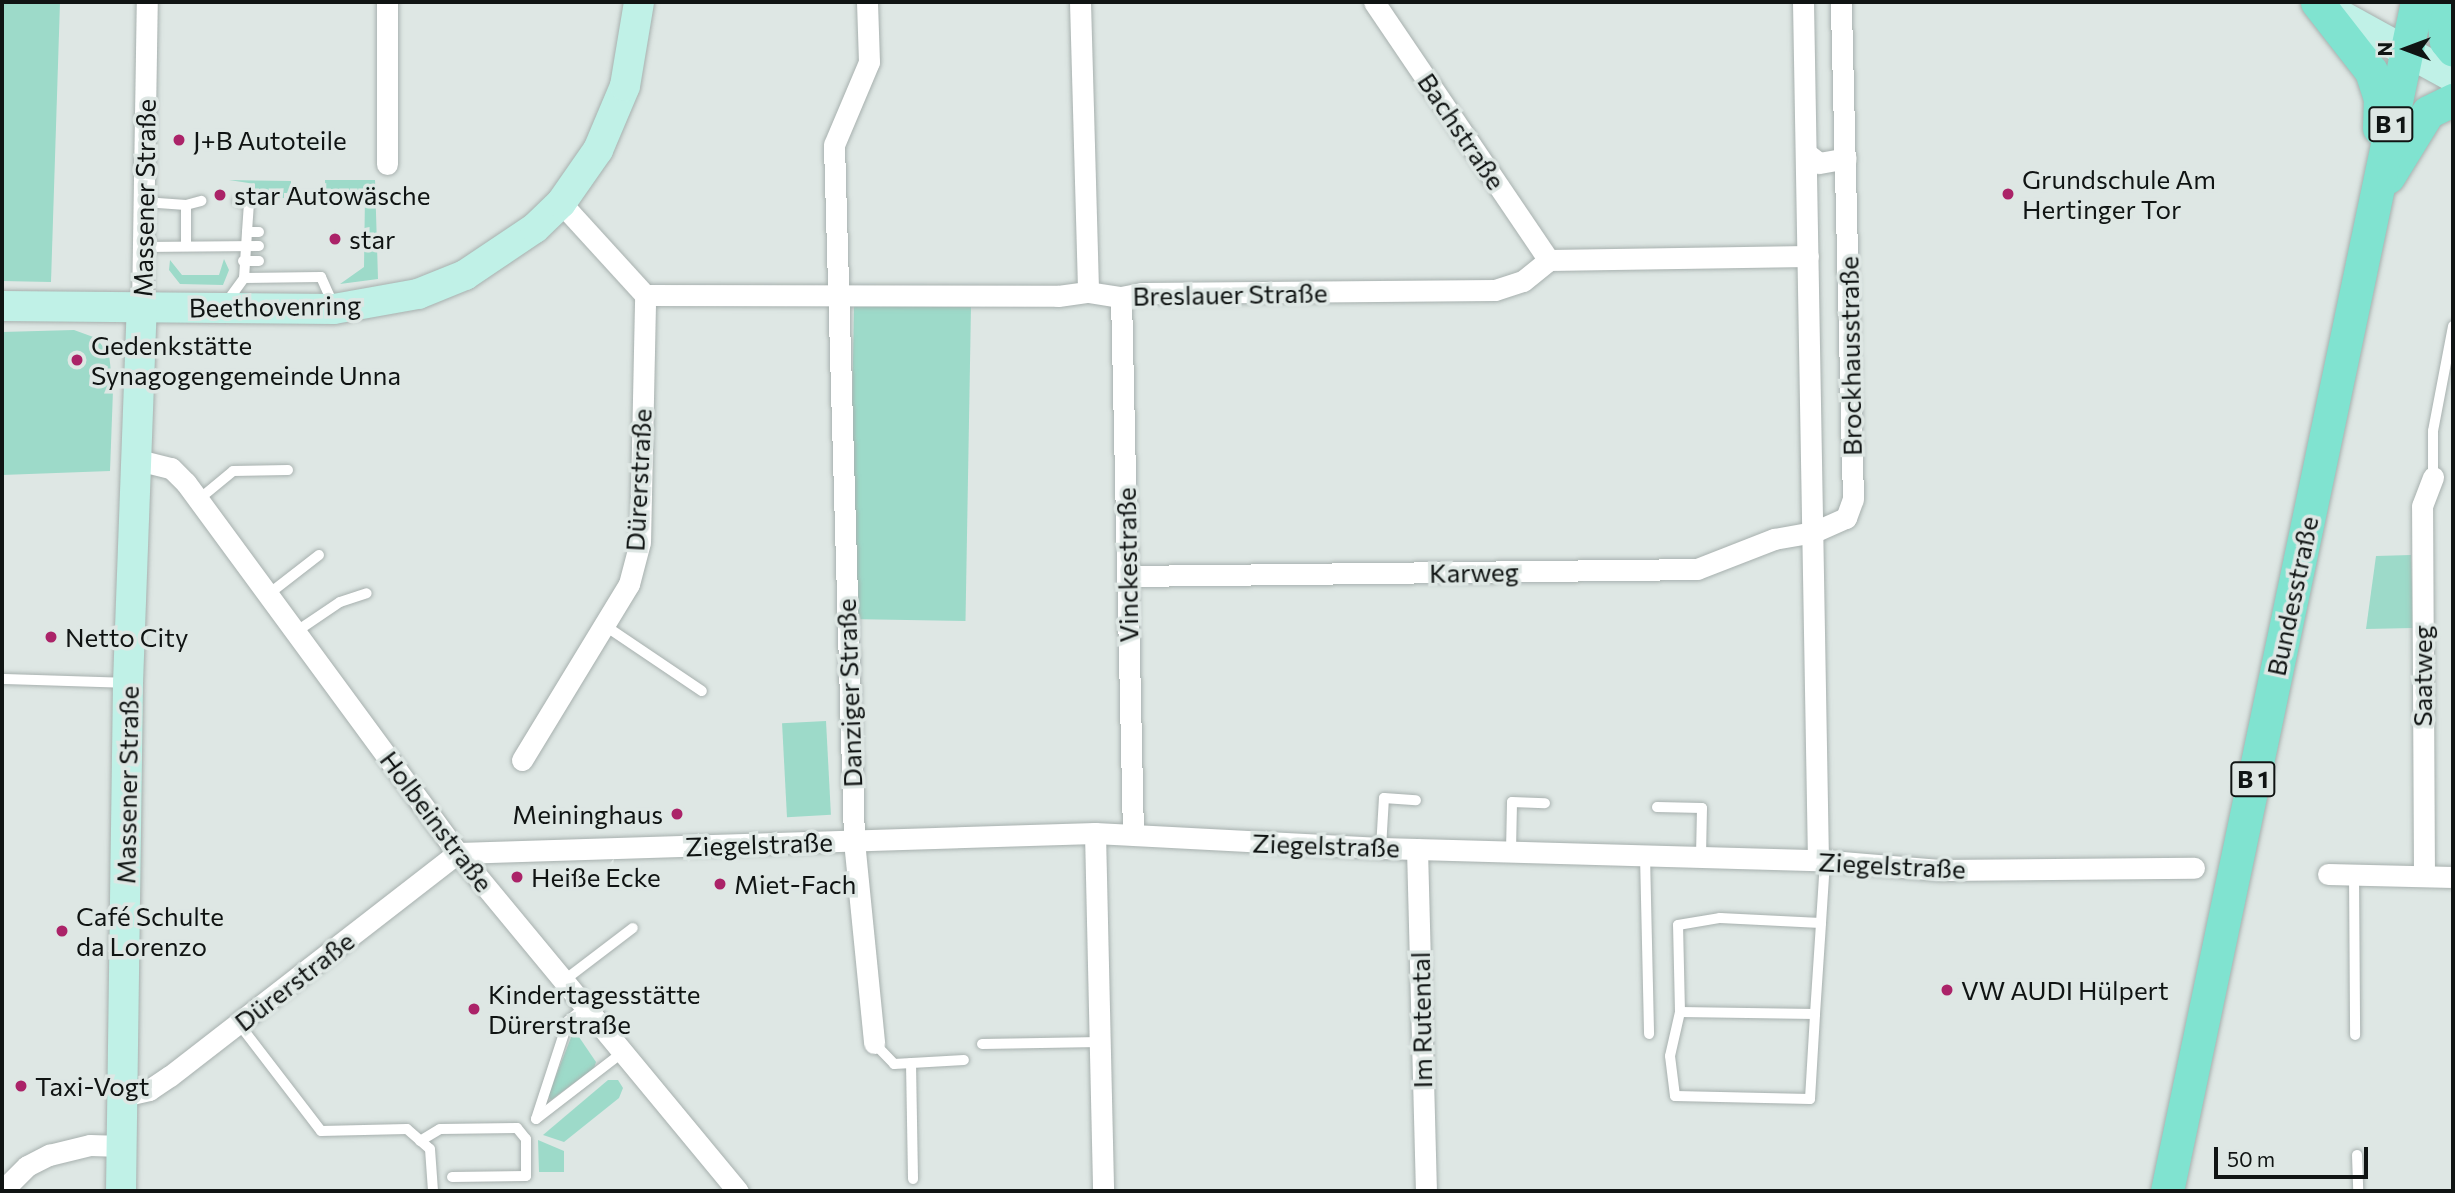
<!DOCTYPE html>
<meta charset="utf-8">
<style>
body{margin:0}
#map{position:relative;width:2455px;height:1193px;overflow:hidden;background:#dee7e4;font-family:Commissioner,sans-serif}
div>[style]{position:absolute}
.green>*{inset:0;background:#9ddac9;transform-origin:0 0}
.roads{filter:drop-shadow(0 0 2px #a7b0ae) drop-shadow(0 0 2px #a7b0ae)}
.lane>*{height:10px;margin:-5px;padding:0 5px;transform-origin:5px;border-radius:5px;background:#fff}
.street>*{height:21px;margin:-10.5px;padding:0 10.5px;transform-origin:10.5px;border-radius:10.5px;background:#fff}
.secondary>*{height:30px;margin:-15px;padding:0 15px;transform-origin:15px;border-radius:15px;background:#c0f1e7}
.primary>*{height:33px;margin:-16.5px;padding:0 16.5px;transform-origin:16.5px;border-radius:16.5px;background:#80e3d0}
.dots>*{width:19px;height:19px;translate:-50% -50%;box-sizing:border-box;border:4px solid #dee7e4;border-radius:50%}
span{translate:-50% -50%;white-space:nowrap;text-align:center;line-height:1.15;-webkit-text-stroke:7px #dee7e4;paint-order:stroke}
.shield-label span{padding:2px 5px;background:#dee7e4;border:2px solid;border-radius:5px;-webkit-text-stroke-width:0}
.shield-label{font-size:24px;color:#101413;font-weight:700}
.street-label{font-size:26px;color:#101413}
.poi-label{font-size:26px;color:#101413}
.left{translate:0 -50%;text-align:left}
.right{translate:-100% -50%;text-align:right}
.frame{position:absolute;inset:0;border:4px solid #101413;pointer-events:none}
.north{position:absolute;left:2371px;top:14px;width:70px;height:70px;-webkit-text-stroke:5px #dee7e4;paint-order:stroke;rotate:270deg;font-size:19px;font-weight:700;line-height:28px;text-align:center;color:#101413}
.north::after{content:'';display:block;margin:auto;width:24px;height:32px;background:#101413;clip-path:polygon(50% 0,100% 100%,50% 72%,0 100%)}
.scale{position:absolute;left:2214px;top:1147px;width:154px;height:32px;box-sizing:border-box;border:4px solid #101413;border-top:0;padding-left:9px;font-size:21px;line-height:24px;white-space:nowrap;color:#101413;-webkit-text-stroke:5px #dee7e4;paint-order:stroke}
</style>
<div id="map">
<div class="green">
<i style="clip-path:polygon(2px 2px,60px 2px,51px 282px,2px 281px)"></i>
<i style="clip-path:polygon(229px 180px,291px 181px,291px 193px,284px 193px,284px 198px,255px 197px,255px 184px)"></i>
<i style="clip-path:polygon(325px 180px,375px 180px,378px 279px,340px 284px,364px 267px,365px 195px,335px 195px,335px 189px,325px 189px)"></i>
<i style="clip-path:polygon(224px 259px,229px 270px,223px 285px,180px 284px,169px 270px,170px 260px,182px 275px,219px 275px)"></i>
<i style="left:854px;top:305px;width:117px;height:314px;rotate:1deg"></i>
<i style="clip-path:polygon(74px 330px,96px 338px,109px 354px,113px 390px,110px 471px,2px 475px,2px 332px)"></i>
<i style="clip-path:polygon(2411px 555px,2413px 628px,2366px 629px,2376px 556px)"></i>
<i style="left:826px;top:721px;width:94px;height:44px;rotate:87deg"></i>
<i style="clip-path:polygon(577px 1034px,596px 1062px,594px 1068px,551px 1100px,548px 1096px,572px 1035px)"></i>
<i style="clip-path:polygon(608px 1080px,618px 1080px,623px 1088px,619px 1098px,564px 1142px,543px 1135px)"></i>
<i style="clip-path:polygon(538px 1140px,564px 1151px,564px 1172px,539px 1172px)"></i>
</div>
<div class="roads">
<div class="lane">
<i style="left:238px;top:201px;width:11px;rotate:10deg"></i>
<i style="left:249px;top:203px;width:29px;rotate:94deg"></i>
<i style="left:144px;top:202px;width:42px;rotate:4.1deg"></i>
<i style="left:186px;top:205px;width:41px;rotate:90deg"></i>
<i style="left:186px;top:205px;width:16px;rotate:-15deg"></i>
<i style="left:259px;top:232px;width:12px;rotate:180deg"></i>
<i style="left:247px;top:232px;width:46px;rotate:93.7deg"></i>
<i style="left:244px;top:278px;width:77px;rotate:-0.7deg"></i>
<i style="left:321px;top:277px;width:32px;rotate:66deg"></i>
<i style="left:143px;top:247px;width:116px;rotate:-0.5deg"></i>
<i style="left:243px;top:261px;width:16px"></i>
<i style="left:226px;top:303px;width:31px;rotate:-54deg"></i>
<i style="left:2433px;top:477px;width:46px;rotate:-90deg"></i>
<i style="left:2433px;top:431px;width:107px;rotate:-79.2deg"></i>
<i style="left:198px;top:500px;width:45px;rotate:-39.6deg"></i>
<i style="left:233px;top:471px;width:55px;rotate:-1deg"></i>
<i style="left:270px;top:593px;width:62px;rotate:-37.8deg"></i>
<i style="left:604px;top:625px;width:118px;rotate:34deg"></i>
<i style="left:297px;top:631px;width:52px;rotate:-34deg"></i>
<i style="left:340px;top:602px;width:28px;rotate:-18deg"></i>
<i style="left:2px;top:679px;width:124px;rotate:1.8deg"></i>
<i style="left:1657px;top:807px;width:45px;rotate:1.3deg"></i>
<i style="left:1702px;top:808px;width:49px;rotate:91.2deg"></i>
<i style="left:1381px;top:848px;width:50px;rotate:-86.6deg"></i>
<i style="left:1384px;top:798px;width:32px;rotate:4deg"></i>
<i style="left:1511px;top:851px;width:49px;rotate:-88.8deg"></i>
<i style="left:1512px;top:802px;width:33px;rotate:2deg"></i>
<i style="left:1645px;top:855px;width:179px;rotate:88.7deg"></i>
<i style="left:2354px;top:874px;width:161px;rotate:89.6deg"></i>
<i style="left:562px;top:982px;width:89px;rotate:-37.3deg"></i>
<i style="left:1680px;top:1012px;width:87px;rotate:-91.3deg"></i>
<i style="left:1678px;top:925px;width:43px;rotate:-9.5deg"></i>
<i style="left:1720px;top:918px;width:101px;rotate:2.8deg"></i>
<i style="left:1815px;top:1014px;width:135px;rotate:-179.2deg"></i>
<i style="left:1680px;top:1012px;width:45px;rotate:102.8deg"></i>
<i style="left:1670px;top:1056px;width:40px;rotate:82.9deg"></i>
<i style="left:1675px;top:1096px;width:135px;rotate:1.3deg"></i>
<i style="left:1810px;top:1099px;width:85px;rotate:-86.6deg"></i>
<i style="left:1815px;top:1014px;width:91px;rotate:-86.2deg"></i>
<i style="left:1821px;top:923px;width:62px;rotate:-86.3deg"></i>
<i style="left:239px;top:1024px;width:135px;rotate:52.5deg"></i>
<i style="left:321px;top:1131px;width:86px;rotate:-1.3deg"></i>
<i style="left:407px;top:1129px;width:30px;rotate:41deg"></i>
<i style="left:430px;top:1149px;width:42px;rotate:85.9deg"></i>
<i style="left:874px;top:1043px;width:29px;rotate:46deg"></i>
<i style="left:894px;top:1064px;width:70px;rotate:-3.3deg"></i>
<i style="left:982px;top:1044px;width:118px;rotate:-1deg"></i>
<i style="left:911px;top:1063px;width:116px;rotate:89deg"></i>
<i style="left:536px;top:1119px;width:103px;rotate:-71.9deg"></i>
<i style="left:568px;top:1021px;width:21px;rotate:-39deg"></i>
<i style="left:536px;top:1119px;width:110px;rotate:-37.6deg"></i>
<i style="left:420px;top:1141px;width:23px;rotate:-31deg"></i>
<i style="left:440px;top:1129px;width:77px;rotate:-0.7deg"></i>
<i style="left:517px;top:1128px;width:14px;rotate:51deg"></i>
<i style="left:526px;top:1139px;width:37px;rotate:90deg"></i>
<i style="left:526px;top:1176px;width:74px;rotate:179.2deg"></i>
<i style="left:2357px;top:1155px;width:36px;rotate:88deg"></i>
</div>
<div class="street">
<i style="left:867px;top:2px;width:60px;rotate:88.1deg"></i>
<i style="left:869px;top:62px;width:90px;rotate:112.9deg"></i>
<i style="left:834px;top:145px;width:696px;rotate:88.35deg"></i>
<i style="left:854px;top:841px;width:203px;rotate:84.3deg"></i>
<i style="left:1080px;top:2px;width:290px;rotate:88.4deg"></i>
<i style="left:1374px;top:2px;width:312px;rotate:55.9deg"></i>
<i style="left:1803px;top:2px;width:858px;rotate:89deg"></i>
<i style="left:1806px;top:153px;width:16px;rotate:38deg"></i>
<i style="left:1819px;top:163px;width:27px;rotate:-10deg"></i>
<i style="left:387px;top:164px;width:162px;rotate:-90deg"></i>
<i style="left:645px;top:295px;width:413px;rotate:0.1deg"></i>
<i style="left:1058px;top:296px;width:30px;rotate:-8deg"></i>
<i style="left:1088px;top:292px;width:33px;rotate:9deg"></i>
<i style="left:1121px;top:297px;width:21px;rotate:-11deg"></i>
<i style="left:1142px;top:293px;width:353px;rotate:-0.5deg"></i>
<i style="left:1495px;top:290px;width:29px;rotate:-18deg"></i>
<i style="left:1523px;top:281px;width:33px;rotate:-39deg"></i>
<i style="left:1549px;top:260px;width:259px;rotate:-0.9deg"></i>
<i style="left:1121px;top:297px;width:537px;rotate:88.72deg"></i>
<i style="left:142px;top:307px;width:305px;rotate:-89.1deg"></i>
<i style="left:138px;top:460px;width:34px;rotate:14deg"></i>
<i style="left:171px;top:468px;width:21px;rotate:45deg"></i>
<i style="left:186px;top:483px;width:459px;rotate:53.7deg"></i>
<i style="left:458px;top:853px;width:439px;rotate:50.4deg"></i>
<i style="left:1128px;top:576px;width:569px;rotate:-0.7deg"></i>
<i style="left:1697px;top:569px;width:83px;rotate:-21.3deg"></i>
<i style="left:1774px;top:539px;width:41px;rotate:-9.9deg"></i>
<i style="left:1814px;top:532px;width:35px;rotate:-24deg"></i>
<i style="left:1846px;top:518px;width:20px;rotate:-70deg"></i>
<i style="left:1853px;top:499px;width:497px;rotate:-91.4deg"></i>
<i style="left:522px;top:760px;width:206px;rotate:-58.7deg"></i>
<i style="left:629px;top:584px;width:43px;rotate:-75.3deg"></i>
<i style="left:640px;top:542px;width:247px;rotate:-88.8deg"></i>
<i style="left:645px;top:295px;width:125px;rotate:-132.4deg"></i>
<i style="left:1095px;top:833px;width:358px;rotate:88.7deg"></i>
<i style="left:1417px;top:849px;width:342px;rotate:88.5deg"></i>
<i style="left:458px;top:853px;width:637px;rotate:-1.8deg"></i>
<i style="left:1095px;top:833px;width:286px;rotate:3deg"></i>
<i style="left:1381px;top:848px;width:437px;rotate:1.6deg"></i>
<i style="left:1818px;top:860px;width:122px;rotate:4.7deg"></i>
<i style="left:1940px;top:870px;width:254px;rotate:-0.5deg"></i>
<i style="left:2328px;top:874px;width:125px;rotate:1.4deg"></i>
<i style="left:2424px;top:876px;width:370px;rotate:-90.3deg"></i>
<i style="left:2422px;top:506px;width:31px;rotate:-69deg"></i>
<i style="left:123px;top:1096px;width:27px;rotate:-13deg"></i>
<i style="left:149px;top:1090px;width:25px;rotate:-34deg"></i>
<i style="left:170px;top:1076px;width:364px;rotate:-37.8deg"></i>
<i style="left:2px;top:1191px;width:35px;rotate:-45deg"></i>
<i style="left:27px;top:1166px;width:25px;rotate:-27deg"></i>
<i style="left:49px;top:1155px;width:42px;rotate:-13.7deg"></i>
<i style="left:90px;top:1145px;width:32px;rotate:2deg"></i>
</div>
<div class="secondary">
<i style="left:2320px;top:4px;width:152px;rotate:28.8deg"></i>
<i style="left:2px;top:306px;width:332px;rotate:0.5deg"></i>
<i style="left:334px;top:309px;width:85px;rotate:-10.1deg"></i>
<i style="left:418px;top:294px;width:51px;rotate:-22deg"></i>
<i style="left:465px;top:275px;width:84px;rotate:-33.9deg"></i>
<i style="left:535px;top:228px;width:36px;rotate:-44deg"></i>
<i style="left:561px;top:203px;width:65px;rotate:-55.1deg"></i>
<i style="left:598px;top:150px;width:69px;rotate:-67.1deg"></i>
<i style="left:625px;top:86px;width:85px;rotate:-80.5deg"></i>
<i style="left:121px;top:1191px;width:508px;rotate:-89.21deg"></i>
<i style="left:128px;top:683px;width:376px;rotate:-87.9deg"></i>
</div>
<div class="primary">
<i style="left:2317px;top:2px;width:88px;rotate:52deg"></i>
<i style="left:2371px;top:71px;width:28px;rotate:72deg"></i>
<i style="left:2380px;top:98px;width:30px;rotate:92deg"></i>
<i style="left:2441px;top:2px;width:39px;rotate:83deg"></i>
<i style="left:2446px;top:41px;width:11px;rotate:52deg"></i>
<i style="left:2388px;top:177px;width:76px;rotate:-58.4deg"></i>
<i style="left:2428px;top:112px;width:28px;rotate:-26deg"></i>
<i style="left:2167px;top:1191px;width:1215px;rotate:-78.13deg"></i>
</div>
</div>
<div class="dots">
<i style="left:179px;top:140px;background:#ab2368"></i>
<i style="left:2008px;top:194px;background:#ab2368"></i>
<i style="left:220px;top:195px;background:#ab2368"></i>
<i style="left:335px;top:239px;background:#ab2368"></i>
<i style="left:77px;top:360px;background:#ab2368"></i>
<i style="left:51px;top:637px;background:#ab2368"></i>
<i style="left:677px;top:814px;background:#ab2368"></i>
<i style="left:517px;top:877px;background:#ab2368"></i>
<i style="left:720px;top:884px;background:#ab2368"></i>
<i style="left:62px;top:931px;background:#ab2368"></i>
<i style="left:1947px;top:990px;background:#ab2368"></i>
<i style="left:474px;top:1009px;background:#ab2368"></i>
<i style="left:21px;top:1086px;background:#ab2368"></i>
</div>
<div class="shield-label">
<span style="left:2391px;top:124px">B 1</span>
<span style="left:2253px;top:779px">B 1</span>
</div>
<div class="street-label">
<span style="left:1462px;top:131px;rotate:56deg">Bachstraße</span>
<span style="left:144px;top:198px;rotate:-89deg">Massener Straße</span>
<span style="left:1230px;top:294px;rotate:-1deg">Breslauer Straße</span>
<span style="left:275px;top:306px;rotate:-1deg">Beethovenring</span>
<span style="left:1850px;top:356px;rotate:-91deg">Brockhausstraße</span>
<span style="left:638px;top:480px;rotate:-87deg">Dürerstraße</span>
<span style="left:1127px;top:565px;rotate:-91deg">Vinckestraße</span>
<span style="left:1474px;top:572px;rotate:-1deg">Karweg</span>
<span style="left:2292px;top:596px;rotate:-78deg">Bundesstraße</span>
<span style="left:2422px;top:676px;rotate:-90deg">Saatweg</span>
<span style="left:849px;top:693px;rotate:-92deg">Danziger Straße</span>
<span style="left:127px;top:785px;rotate:-89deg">Massener Straße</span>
<span style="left:437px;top:821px;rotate:53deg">Holbeinstraße</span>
<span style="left:759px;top:844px;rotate:-2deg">Ziegelstraße</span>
<span style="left:1326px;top:845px;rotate:2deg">Ziegelstraße</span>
<span style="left:1892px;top:865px;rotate:3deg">Ziegelstraße</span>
<span style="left:294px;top:981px;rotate:-38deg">Dürerstraße</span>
<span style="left:1421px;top:1020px;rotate:-91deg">Im Rutental</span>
</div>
<div class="poi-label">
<span class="left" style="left:193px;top:140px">J+B Autoteile</span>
<span class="left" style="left:2022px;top:194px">Grundschule Am<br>Hertinger Tor</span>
<span class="left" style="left:234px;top:195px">star Autowäsche</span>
<span class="left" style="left:349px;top:239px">star</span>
<span class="left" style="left:91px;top:360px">Gedenkstätte<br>Synagogengemeinde Unna</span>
<span class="left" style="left:65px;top:637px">Netto City</span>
<span class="right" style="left:663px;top:814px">Meininghaus</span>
<span class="left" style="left:531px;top:877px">Heiße Ecke</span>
<span class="left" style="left:734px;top:884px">Miet-Fach</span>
<span class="left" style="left:76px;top:931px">Café Schulte<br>da Lorenzo</span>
<span class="left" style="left:1961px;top:990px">VW AUDI Hülpert</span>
<span class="left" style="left:488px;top:1009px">Kindertagesstätte<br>Dürerstraße</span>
<span class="left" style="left:35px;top:1086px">Taxi-Vogt</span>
</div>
<div class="frame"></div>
<div class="north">N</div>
<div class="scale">50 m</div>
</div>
